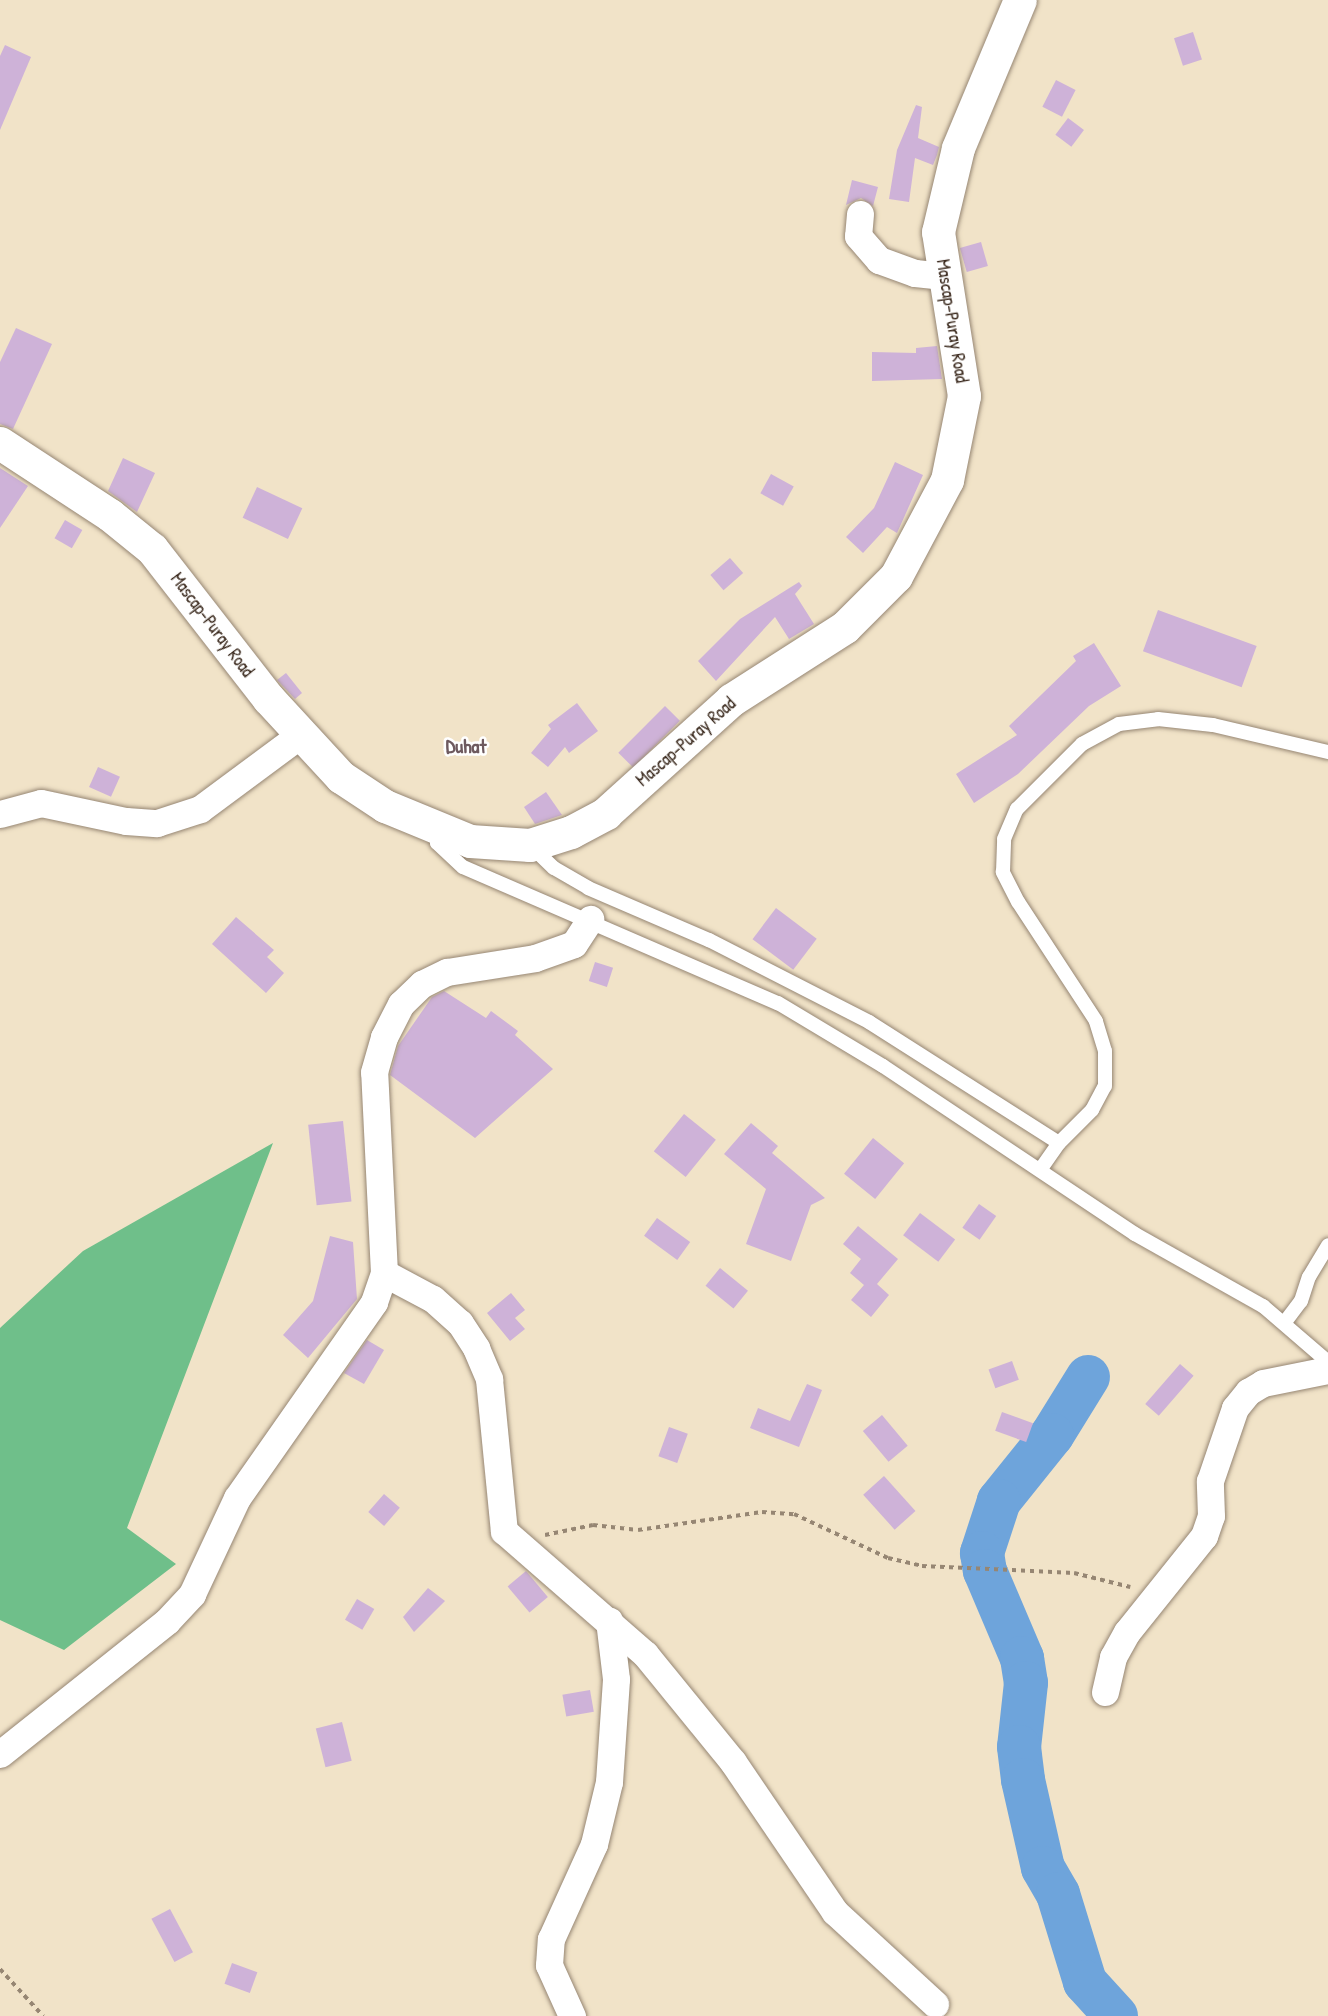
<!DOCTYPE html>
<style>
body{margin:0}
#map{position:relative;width:1328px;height:2016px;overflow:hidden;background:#f1e3c8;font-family:"Patrick Hand",sans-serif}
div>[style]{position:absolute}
.forest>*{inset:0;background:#6fbf8a}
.river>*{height:44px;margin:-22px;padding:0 22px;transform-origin:22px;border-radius:22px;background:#6ea4db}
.building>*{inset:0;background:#ceb2d8;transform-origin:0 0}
.path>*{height:4px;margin-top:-2px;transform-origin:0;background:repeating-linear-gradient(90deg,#968673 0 4.5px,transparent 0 9px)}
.roads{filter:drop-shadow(0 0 2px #968673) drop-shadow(0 0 2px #968673)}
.lane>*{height:14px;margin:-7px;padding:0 7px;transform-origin:7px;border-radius:7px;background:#fff}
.street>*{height:27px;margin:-13.5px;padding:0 13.5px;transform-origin:13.5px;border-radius:13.5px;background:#fff}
.secondary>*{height:33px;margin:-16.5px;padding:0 16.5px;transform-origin:16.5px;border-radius:16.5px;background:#fff}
span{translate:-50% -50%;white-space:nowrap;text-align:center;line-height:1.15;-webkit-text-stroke:5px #fff;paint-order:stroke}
.street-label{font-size:18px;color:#3b2a1e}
.neighbourhood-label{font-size:20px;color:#6e5a5f;font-weight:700}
</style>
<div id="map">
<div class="forest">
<i style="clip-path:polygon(273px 1143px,127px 1528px,176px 1564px,64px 1650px,0 1620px,0 1328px,83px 1251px)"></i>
</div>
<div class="river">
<i style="left:1088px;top:1377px;width:68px;rotate:121.8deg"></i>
<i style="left:1052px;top:1435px;width:85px;rotate:128.8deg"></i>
<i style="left:999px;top:1501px;width:55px;rotate:108.1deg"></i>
<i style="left:982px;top:1553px;width:18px;rotate:81deg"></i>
<i style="left:985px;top:1571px;width:95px;rotate:67deg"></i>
<i style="left:1022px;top:1658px;width:25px;rotate:81deg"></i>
<i style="left:1026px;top:1683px;width:64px;rotate:96.2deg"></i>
<i style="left:1019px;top:1747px;width:33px;rotate:83deg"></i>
<i style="left:1023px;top:1780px;width:90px;rotate:77.2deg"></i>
<i style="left:1043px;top:1868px;width:30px;rotate:60deg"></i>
<i style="left:1058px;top:1894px;width:92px;rotate:72.9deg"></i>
<i style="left:1085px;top:1982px;width:46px;rotate:47.6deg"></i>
</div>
<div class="building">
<i style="left:1193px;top:32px;width:29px;height:20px;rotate:72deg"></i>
<i style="clip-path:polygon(5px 45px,31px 57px,0 130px,0 56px)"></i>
<i style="left:1056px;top:80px;width:22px;height:30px;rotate:27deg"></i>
<i style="clip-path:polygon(916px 105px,922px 107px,918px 138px,939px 147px,937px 155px,933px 165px,915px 158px,909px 202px,889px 199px,897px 150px)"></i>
<i style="left:1068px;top:118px;width:20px;height:21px;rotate:37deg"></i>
<i style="clip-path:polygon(852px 180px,878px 187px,873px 206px,861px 198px,846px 205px)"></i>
<i style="left:981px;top:242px;width:25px;height:22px;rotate:74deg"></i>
<i style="clip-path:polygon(16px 328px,52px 344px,13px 429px,0 424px,0 362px)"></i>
<i style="clip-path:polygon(937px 346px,942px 379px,872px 381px,872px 352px,916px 353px,916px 348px)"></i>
<i style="clip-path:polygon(123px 458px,155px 473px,137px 512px,108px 491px)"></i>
<i style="clip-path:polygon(895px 462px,923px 475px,897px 533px,887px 527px,863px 553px,846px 537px,874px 508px)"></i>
<i style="clip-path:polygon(0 468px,28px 486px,0 528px)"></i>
<i style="left:771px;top:474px;width:26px;height:22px;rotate:29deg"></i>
<i style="left:257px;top:487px;width:50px;height:34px;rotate:25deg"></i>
<i style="left:65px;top:520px;width:20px;height:21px;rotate:30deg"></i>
<i style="left:730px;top:558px;width:20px;height:26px;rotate:49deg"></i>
<i style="clip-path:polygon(799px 582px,802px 586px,795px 594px,814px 624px,789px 639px,775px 617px,716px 681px,698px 661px,740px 619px)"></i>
<i style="left:1158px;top:610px;width:105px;height:44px;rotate:20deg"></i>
<i style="clip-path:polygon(1094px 643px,1121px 686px,1089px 706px,1018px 774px,974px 803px,956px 774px,1017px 735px,1009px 726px,1076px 661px,1073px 656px)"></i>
<i style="clip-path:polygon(286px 673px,302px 693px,295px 699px,277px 680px)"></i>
<i style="clip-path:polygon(577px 703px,598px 731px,569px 753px,565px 747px,548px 767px,531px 753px,551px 729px,548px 725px)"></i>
<i style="left:665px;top:706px;width:21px;height:66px;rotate:45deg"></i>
<i style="left:98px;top:767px;width:24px;height:22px;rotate:24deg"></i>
<i style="clip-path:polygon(546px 792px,562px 815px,535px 824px,524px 807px)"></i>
<i style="left:776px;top:908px;width:51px;height:39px;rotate:37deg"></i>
<i style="clip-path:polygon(236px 917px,274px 950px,267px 957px,284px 973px,266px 993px,212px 944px)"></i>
<i style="left:595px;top:962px;width:19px;height:20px;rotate:18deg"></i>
<i style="clip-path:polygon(444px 991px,486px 1018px,491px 1011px,518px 1031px,515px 1035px,553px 1069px,475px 1138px,390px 1075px,398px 1046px,432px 997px)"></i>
<i style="left:684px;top:1114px;width:41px;height:48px;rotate:39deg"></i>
<i style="left:343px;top:1121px;width:81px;height:35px;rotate:84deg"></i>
<i style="clip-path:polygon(751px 1123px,778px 1146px,772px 1153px,825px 1198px,811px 1205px,791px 1261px,746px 1244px,766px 1189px,724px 1154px)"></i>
<i style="left:873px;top:1138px;width:40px;height:46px;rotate:39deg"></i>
<i style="left:979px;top:1204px;width:21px;height:29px;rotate:35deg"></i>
<i style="left:920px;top:1213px;width:44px;height:28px;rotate:37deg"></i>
<i style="left:657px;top:1218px;width:41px;height:22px;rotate:36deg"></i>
<i style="clip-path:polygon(858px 1226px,898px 1259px,877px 1284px,889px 1295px,871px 1317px,851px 1300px,864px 1285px,850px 1273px,861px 1259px,843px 1244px)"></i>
<i style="clip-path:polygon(330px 1236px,353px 1242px,357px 1299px,308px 1358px,283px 1335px,313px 1301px)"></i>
<i style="left:720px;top:1268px;width:36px;height:23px;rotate:39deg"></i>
<i style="clip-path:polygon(511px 1293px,525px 1310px,515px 1318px,525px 1329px,510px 1341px,487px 1313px)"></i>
<i style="clip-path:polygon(367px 1340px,384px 1350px,364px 1384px,344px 1373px)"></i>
<i style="left:1012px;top:1361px;width:20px;height:25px;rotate:70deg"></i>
<i style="left:1180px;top:1364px;width:18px;height:53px;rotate:41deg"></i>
<i style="clip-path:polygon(807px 1384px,822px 1390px,799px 1447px,750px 1428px,758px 1408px,790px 1421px)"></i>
<i style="left:1002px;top:1412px;width:33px;height:20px;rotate:20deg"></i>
<i style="left:882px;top:1415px;width:40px;height:25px;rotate:50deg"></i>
<i style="left:669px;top:1427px;width:20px;height:31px;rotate:20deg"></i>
<i style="left:884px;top:1476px;width:47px;height:28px;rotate:48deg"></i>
<i style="left:384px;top:1494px;width:21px;height:24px;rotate:41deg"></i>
<i style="left:526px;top:1571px;width:34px;height:24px;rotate:50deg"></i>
<i style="clip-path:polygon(428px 1588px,445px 1601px,414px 1632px,403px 1617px)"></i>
<i style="left:357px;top:1599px;width:20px;height:24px;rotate:30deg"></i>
<i style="left:590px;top:1690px;width:22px;height:28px;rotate:80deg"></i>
<i style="left:342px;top:1722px;width:40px;height:27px;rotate:76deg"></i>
<i style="left:170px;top:1909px;width:49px;height:21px;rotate:62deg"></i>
<i style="left:232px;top:1963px;width:27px;height:22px;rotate:20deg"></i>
</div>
<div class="path">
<i style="left:545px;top:1535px;width:49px;rotate:-11.8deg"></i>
<i style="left:593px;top:1525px;width:45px;rotate:6.3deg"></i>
<i style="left:638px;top:1530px;width:125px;rotate:-8.3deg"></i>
<i style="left:762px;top:1512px;width:32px;rotate:4deg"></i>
<i style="left:794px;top:1514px;width:104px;rotate:25.1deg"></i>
<i style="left:888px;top:1558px;width:35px;rotate:13deg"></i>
<i style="left:922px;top:1566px;width:152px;rotate:2.6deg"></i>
<i style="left:1074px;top:1573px;width:58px;rotate:14deg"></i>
<i style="left:0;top:1969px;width:64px;rotate:47.5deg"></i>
</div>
<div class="roads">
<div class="lane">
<i style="left:435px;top:830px;width:13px;rotate:81deg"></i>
<i style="left:437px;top:843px;width:35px;rotate:43deg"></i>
<i style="left:463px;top:867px;width:343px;rotate:23.4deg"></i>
<i style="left:778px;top:1003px;width:122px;rotate:31deg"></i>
<i style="left:883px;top:1066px;width:303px;rotate:33.7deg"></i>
<i style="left:1135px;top:1234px;width:147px;rotate:29.4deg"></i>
<i style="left:1263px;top:1306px;width:86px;rotate:40.7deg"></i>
<i style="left:532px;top:847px;width:30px;rotate:44deg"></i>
<i style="left:554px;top:868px;width:39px;rotate:30deg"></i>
<i style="left:588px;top:888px;width:132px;rotate:23.3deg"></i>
<i style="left:709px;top:940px;width:180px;rotate:27.1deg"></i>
<i style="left:869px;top:1022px;width:225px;rotate:32.5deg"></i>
<i style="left:1040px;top:1170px;width:33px;rotate:-55deg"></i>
<i style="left:1059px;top:1143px;width:47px;rotate:-45deg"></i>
<i style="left:1092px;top:1110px;width:27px;rotate:-62deg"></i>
<i style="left:1105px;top:1086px;width:35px;rotate:-90deg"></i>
<i style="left:1105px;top:1051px;width:31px;rotate:-107deg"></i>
<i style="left:1096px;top:1021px;width:142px;rotate:-123.2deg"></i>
<i style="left:1018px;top:902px;width:34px;rotate:-117deg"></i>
<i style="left:1003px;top:872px;width:33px;rotate:-88deg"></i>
<i style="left:1004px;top:839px;width:33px;rotate:-67deg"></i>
<i style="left:1017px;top:809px;width:92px;rotate:-45deg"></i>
<i style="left:1082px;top:744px;width:42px;rotate:-28.4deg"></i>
<i style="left:1119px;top:724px;width:39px;rotate:-7deg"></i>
<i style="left:1158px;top:719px;width:55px;rotate:6.2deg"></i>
<i style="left:1213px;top:725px;width:118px;rotate:13.2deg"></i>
<i style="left:1285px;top:1322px;width:26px;rotate:-53deg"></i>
<i style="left:1301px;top:1301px;width:25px;rotate:-72deg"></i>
<i style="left:1309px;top:1277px;width:37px;rotate:-59deg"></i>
</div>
<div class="street">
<i style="left:860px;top:214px;width:22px;rotate:95deg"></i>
<i style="left:858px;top:236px;width:32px;rotate:49deg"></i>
<i style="left:879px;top:260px;width:38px;rotate:20deg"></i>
<i style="left:915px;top:273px;width:31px;rotate:6deg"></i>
<i style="left:0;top:814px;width:42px;rotate:-15deg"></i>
<i style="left:41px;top:803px;width:87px;rotate:12deg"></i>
<i style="left:126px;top:821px;width:31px;rotate:4deg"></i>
<i style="left:157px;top:823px;width:45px;rotate:-18deg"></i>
<i style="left:200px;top:809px;width:124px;rotate:-36.5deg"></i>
<i style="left:384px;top:1273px;width:55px;rotate:28deg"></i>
<i style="left:433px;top:1299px;width:36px;rotate:42deg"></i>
<i style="left:460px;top:1323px;width:30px;rotate:57deg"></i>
<i style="left:476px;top:1348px;width:34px;rotate:67deg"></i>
<i style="left:489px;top:1379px;width:153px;rotate:84.4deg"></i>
<i style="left:504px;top:1531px;width:187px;rotate:41.1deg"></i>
<i style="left:645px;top:1654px;width:139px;rotate:50.8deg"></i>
<i style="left:733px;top:1762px;width:181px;rotate:55.8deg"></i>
<i style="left:835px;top:1912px;width:136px;rotate:42.6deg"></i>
<i style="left:1105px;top:1692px;width:36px;rotate:-77deg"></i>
<i style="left:1113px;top:1657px;width:29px;rotate:-61deg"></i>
<i style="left:1127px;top:1632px;width:123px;rotate:-51.3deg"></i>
<i style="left:1204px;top:1536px;width:21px;rotate:-71deg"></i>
<i style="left:1211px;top:1516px;width:35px;rotate:-92deg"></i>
<i style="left:1210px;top:1481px;width:77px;rotate:-71.1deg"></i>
<i style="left:1235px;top:1408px;width:21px;rotate:-51deg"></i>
<i style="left:1248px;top:1392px;width:17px;rotate:-31deg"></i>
<i style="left:1263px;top:1383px;width:66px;rotate:-11.3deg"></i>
<i style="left:0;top:1754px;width:213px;rotate:-38.5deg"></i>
<i style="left:167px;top:1621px;width:37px;rotate:-47deg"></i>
<i style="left:192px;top:1594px;width:106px;rotate:-64.9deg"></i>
<i style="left:237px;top:1498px;width:239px;rotate:-55deg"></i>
<i style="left:374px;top:1302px;width:31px;rotate:-71deg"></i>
<i style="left:384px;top:1273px;width:201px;rotate:-92.8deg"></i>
<i style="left:374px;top:1072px;width:36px;rotate:-74deg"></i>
<i style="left:384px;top:1037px;width:37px;rotate:-63deg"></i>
<i style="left:401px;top:1004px;width:29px;rotate:-44deg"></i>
<i style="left:422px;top:984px;width:28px;rotate:-26deg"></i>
<i style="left:447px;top:972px;width:89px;rotate:-9deg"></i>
<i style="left:535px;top:958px;width:41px;rotate:-19.7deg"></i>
<i style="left:574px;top:944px;width:30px;rotate:-57deg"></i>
<i style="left:572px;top:2016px;width:56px;rotate:-114.3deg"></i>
<i style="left:549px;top:1965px;width:26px;rotate:-86deg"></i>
<i style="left:551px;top:1939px;width:104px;rotate:-65.6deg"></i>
<i style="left:594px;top:1844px;width:64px;rotate:-76.4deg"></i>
<i style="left:609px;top:1782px;width:103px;rotate:-86.1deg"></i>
<i style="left:616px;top:1679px;width:59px;rotate:-96.8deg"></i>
</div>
<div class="secondary">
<i style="left:0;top:443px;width:131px;rotate:33.2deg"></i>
<i style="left:110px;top:515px;width:54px;rotate:39deg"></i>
<i style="left:152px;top:549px;width:189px;rotate:52.1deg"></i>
<i style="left:268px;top:698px;width:108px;rotate:47.3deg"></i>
<i style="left:341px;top:777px;width:53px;rotate:33.4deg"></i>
<i style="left:385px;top:806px;width:92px;rotate:22.4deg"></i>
<i style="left:470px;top:841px;width:60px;rotate:3.8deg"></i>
<i style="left:530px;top:845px;width:43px;rotate:-17.6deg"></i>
<i style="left:571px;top:832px;width:40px;rotate:-28deg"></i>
<i style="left:606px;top:813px;width:169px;rotate:-42.1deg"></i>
<i style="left:731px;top:700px;width:135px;rotate:-32.6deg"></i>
<i style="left:845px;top:627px;width:72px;rotate:-45deg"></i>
<i style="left:896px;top:576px;width:109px;rotate:-62deg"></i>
<i style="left:947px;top:480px;width:86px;rotate:-78.6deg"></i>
<i style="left:964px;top:396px;width:166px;rotate:-99deg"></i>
<i style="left:938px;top:232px;width:86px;rotate:-76.6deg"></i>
<i style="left:958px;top:148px;width:160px;rotate:-67.3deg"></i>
</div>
</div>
<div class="street-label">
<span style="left:952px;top:321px;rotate:81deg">Mascap-Puray Road</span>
<span style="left:212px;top:625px;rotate:53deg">Mascap-Puray Road</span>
<span style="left:686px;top:742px;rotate:-41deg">Mascap-Puray Road</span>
</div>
<div class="neighbourhood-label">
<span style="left:466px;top:745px">Duhat</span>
</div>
</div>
